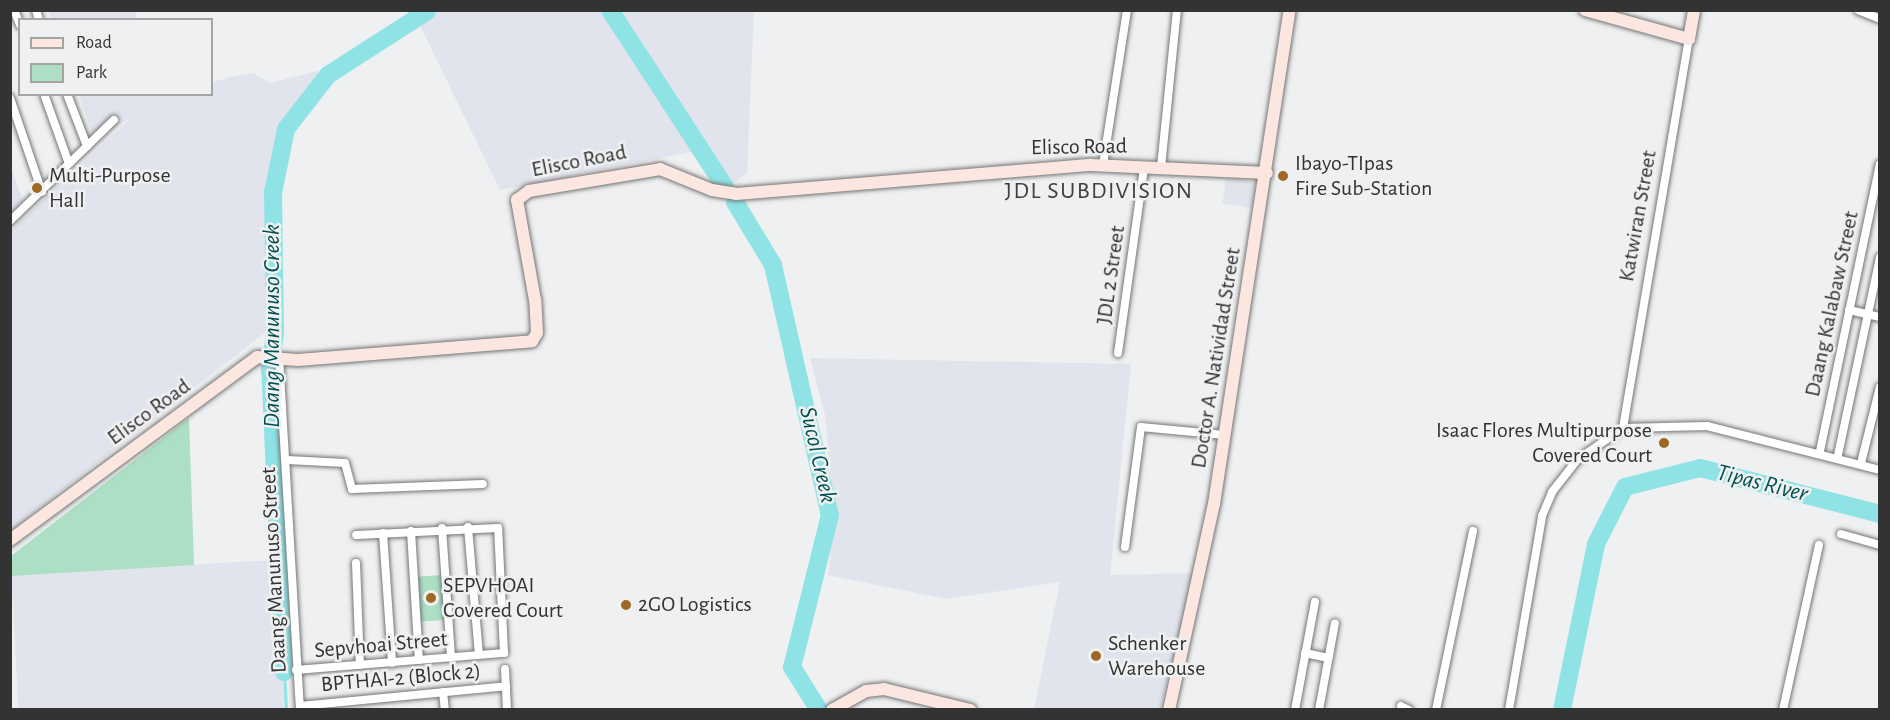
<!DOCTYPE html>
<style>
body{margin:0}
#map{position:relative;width:1890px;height:720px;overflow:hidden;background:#eff0f1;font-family:"Alegreya Sans",sans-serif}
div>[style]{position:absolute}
.built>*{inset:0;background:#e1e4ec;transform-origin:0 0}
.green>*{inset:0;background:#acdfc4;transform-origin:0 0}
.stream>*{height:3px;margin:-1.5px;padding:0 1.5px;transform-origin:1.5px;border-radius:1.5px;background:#8fe3e5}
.river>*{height:18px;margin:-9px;padding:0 9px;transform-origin:9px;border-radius:9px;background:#8fe3e5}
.roads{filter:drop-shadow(0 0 2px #767677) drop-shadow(0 0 2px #767677)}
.street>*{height:8px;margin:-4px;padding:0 4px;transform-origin:4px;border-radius:4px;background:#fff}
.secondary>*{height:12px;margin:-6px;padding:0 6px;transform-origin:6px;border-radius:6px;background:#fce7e0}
.dots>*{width:16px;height:16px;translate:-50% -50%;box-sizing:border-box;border:3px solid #eff0f1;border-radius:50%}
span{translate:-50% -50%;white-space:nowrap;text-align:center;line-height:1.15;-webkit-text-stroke:5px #eff0f1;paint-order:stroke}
.street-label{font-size:22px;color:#333}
.poi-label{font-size:22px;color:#333}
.left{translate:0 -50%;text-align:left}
.right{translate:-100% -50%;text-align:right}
.neighbourhood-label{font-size:24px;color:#404041;letter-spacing:1.5px}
.water-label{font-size:24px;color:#005052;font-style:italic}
.frame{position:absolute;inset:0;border:12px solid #333;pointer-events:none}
.legend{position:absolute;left:18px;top:18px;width:195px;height:78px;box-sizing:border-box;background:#eff0f1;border:2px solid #a4a4a5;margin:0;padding:8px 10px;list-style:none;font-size:18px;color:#333}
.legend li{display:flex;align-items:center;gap:12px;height:30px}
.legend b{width:30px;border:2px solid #a4a4a5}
</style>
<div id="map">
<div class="built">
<i style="left:50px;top:11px;width:86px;height:9px"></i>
<i style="clip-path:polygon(413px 11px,605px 11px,696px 151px,500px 190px)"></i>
<i style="clip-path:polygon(622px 11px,754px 11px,747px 173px,732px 184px)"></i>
<i style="clip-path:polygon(317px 71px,319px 81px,281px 140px,270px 191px,271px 328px,11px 530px,11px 230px,131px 118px,94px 139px,79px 95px,212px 94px,212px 82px,231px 77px,252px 73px,271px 83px)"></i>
<i style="clip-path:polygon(10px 164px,25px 207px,10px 217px)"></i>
<i style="left:1226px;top:178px;width:30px;height:26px;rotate:8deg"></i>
<i style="clip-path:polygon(810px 358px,1131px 364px,1110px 575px,1196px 573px,1160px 709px,1034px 709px,1060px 582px,947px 599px,828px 575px,835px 519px,825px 415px)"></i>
<i style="left:277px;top:560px;width:149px;height:266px;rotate:87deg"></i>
</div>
<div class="green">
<i style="clip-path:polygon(189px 418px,194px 565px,11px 576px,11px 556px)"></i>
<i style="left:442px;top:575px;width:45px;height:25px;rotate:86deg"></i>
</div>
<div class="stream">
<i style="left:284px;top:672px;width:38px;rotate:87deg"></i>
</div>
<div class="river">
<i style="left:610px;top:10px;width:211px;rotate:57deg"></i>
<i style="left:735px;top:202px;width:74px;rotate:58.9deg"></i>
<i style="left:773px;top:265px;width:256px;rotate:77.2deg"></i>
<i style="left:830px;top:515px;width:157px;rotate:104deg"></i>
<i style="left:792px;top:667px;width:51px;rotate:57.9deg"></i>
<i style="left:284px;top:672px;width:303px;rotate:-92.6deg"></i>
<i style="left:270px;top:369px;width:35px;rotate:-82deg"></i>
<i style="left:275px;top:334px;width:141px;rotate:-90.8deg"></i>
<i style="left:273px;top:193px;width:65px;rotate:-78.5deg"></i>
<i style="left:286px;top:129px;width:68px;rotate:-52.1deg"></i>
<i style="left:328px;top:75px;width:117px;rotate:-32.7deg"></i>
<i style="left:1562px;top:710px;width:169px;rotate:-78.4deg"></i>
<i style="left:1596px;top:544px;width:64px;rotate:-63deg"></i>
<i style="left:1625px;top:487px;width:77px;rotate:-14.2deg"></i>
<i style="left:1700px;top:468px;width:186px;rotate:14.3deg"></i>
</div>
<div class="roads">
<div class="street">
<i style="left:14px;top:10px;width:16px;rotate:68deg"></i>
<i style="left:36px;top:10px;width:10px;rotate:73deg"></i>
<i style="left:1858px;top:10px;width:24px;rotate:22deg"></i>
<i style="left:44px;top:94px;width:74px;rotate:70.3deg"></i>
<i style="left:67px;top:94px;width:56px;rotate:69deg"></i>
<i style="left:10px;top:98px;width:99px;rotate:71.2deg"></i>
<i style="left:1103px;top:165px;width:157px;rotate:-81.2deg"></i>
<i style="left:1161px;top:167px;width:158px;rotate:-84.2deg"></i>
<i style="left:10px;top:221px;width:145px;rotate:-44.2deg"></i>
<i style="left:1849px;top:310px;width:32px;rotate:13deg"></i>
<i style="left:1118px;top:353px;width:188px;rotate:-82deg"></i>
<i style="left:279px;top:357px;width:354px;rotate:86.6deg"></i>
<i style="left:1623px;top:428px;width:395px;rotate:-80.4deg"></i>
<i style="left:1820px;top:451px;width:293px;rotate:-78.2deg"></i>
<i style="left:1838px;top:455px;width:202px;rotate:-78deg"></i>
<i style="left:287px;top:460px;width:58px;rotate:3deg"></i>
<i style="left:345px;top:463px;width:27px;rotate:75deg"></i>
<i style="left:352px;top:489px;width:131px;rotate:-2.2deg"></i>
<i style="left:1861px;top:463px;width:78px;rotate:-76deg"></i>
<i style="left:468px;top:527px;width:128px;rotate:85.1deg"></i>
<i style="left:442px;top:528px;width:130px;rotate:86deg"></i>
<i style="left:411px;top:531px;width:129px;rotate:86.5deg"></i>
<i style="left:383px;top:533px;width:130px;rotate:86deg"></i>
<i style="left:1841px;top:534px;width:41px;rotate:15.8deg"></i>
<i style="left:1125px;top:547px;width:121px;rotate:-82.4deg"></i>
<i style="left:1141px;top:427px;width:84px;rotate:5.4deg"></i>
<i style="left:356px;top:563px;width:102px;rotate:87.8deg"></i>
<i style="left:1305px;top:653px;width:24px;rotate:12deg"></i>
<i style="left:505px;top:669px;width:41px;rotate:87.2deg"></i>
<i style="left:296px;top:670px;width:209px;rotate:-4.7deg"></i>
<i style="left:504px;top:653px;width:125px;rotate:-92.7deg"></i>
<i style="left:498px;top:528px;width:142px;rotate:177.2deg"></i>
<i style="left:443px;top:692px;width:18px;rotate:84deg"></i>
<i style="left:300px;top:706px;width:207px;rotate:-5.5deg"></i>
<i style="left:1401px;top:706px;width:9px;rotate:27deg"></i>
<i style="left:1295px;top:710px;width:110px;rotate:-79.5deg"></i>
<i style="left:1319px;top:710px;width:88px;rotate:-79.6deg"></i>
<i style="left:1436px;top:710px;width:183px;rotate:-78.3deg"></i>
<i style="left:1509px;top:710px;width:197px;rotate:-80.3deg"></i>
<i style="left:1542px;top:516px;width:26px;rotate:-67deg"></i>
<i style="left:1552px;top:492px;width:41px;rotate:-52deg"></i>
<i style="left:1577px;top:460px;width:56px;rotate:-34.8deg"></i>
<i style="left:1623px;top:428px;width:84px;rotate:-1.4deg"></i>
<i style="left:1707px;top:426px;width:179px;rotate:14.3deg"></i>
<i style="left:1783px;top:710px;width:169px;rotate:-77.7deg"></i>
</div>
<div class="secondary">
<i style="left:1585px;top:10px;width:108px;rotate:15.6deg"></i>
<i style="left:1689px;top:39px;width:29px;rotate:-80deg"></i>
<i style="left:10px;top:540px;width:307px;rotate:-36.5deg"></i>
<i style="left:257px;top:357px;width:41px;rotate:4.2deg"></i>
<i style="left:298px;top:360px;width:235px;rotate:-4.6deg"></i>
<i style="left:532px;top:341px;width:9px;rotate:-58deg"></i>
<i style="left:537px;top:333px;width:33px;rotate:-93deg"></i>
<i style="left:535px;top:300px;width:102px;rotate:-100.2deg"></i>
<i style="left:517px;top:200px;width:15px;rotate:-37deg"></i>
<i style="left:529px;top:191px;width:133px;rotate:-9.5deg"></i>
<i style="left:660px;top:169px;width:56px;rotate:22deg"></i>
<i style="left:712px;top:190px;width:24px;rotate:9deg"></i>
<i style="left:736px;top:194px;width:356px;rotate:-4.7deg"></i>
<i style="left:1091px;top:165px;width:176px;rotate:2.6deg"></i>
<i style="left:832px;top:710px;width:39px;rotate:-29deg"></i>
<i style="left:866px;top:691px;width:18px;rotate:-6deg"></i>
<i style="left:884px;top:689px;width:89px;rotate:13.7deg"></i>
<i style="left:1169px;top:710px;width:211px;rotate:-77.7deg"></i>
<i style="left:1214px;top:504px;width:500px;rotate:-81.3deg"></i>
</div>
</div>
<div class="dots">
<i style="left:1283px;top:176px;background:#9f6823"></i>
<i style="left:37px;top:188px;background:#9f6823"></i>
<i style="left:1664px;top:443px;background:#9f6823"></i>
<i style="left:431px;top:598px;background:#9f6823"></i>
<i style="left:626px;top:605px;background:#9f6823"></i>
<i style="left:1096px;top:656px;background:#9f6823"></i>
</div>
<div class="street-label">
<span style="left:1079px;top:147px;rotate:-1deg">Elisco Road</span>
<span style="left:579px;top:161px;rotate:-11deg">Elisco Road</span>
<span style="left:1638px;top:216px;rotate:-80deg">Katwiran Street</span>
<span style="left:1111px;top:275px;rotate:-82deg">JDL 2 Street</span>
<span style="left:1832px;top:304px;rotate:-78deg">Daang Kalabaw Street</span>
<span style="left:1216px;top:358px;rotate:-81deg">Doctor A. Natividad Street</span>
<span style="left:149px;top:412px;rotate:-36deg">Elisco Road</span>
<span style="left:274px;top:570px;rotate:-93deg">Daang Manunuso Street</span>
<span style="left:381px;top:645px;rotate:-5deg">Sepvhoai Street</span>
<span style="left:401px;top:678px;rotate:-5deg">BPTHAI-2 (Block 2)</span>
</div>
<div class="poi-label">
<span class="left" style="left:1295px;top:176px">Ibayo-TIpas<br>Fire Sub-Station</span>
<span class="left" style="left:49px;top:188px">Multi-Purpose<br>Hall</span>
<span class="right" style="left:1652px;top:443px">Isaac Flores Multipurpose<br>Covered Court</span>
<span class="left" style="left:443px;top:598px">SEPVHOAI<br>Covered Court</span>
<span class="left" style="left:638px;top:605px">2GO Logistics</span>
<span class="left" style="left:1108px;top:656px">Schenker<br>Warehouse</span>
</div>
<div class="neighbourhood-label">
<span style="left:1099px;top:192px">JDL SUBDIVISION</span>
</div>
<div class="water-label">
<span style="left:273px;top:326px;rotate:-90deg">Daang Manunuso Creek</span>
<span style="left:817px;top:455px;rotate:77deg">Sucol Creek</span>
<span style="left:1762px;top:484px;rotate:14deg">Tipas River</span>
</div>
<div class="frame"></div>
<ul class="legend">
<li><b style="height:8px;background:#fce7e0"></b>Road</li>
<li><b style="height:16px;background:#acdfc4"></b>Park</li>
</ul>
</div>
